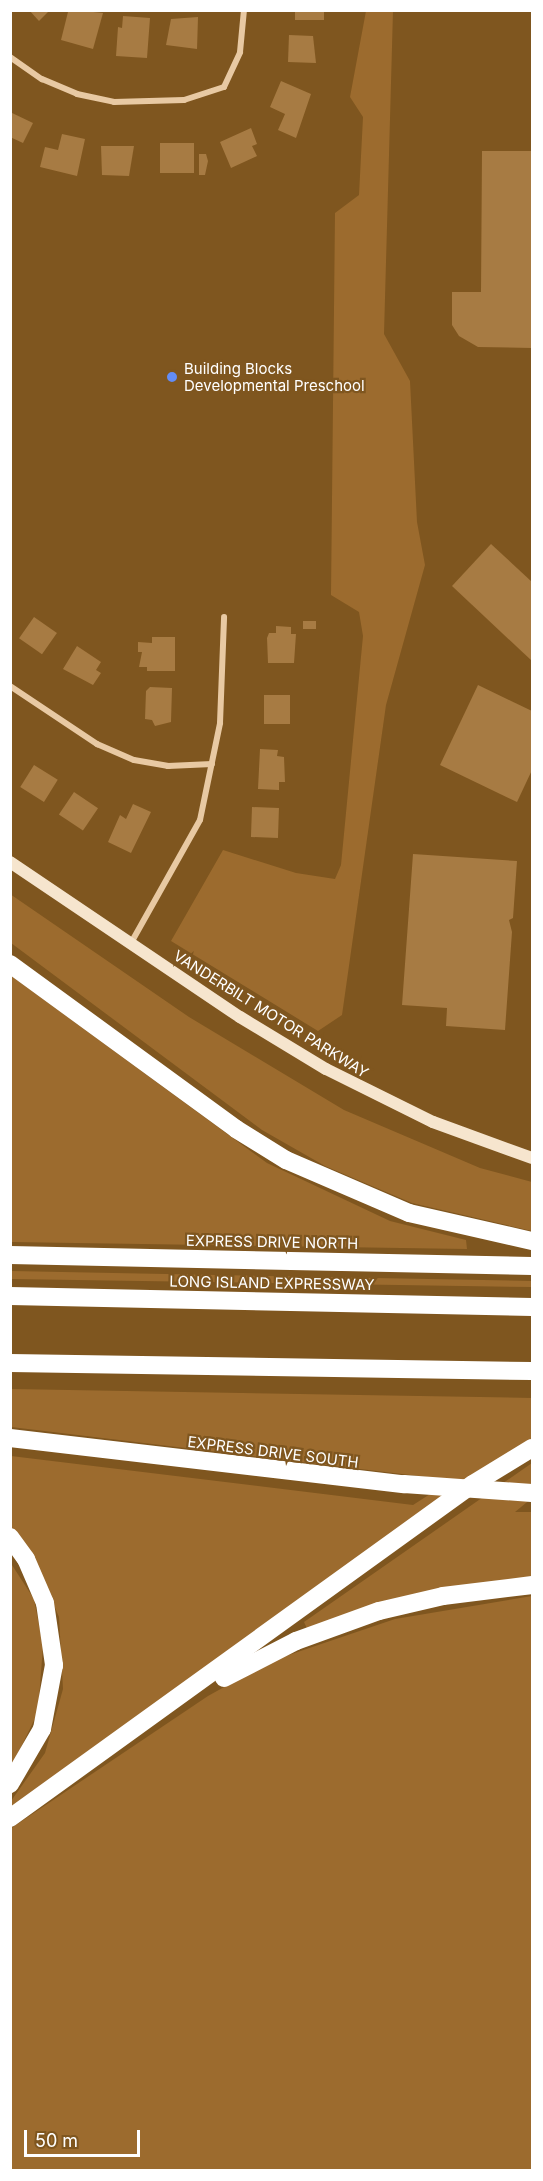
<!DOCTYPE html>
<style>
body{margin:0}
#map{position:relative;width:543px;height:2181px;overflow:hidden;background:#7f561f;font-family:Inter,sans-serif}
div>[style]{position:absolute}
.green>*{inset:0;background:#9c6b2e}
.building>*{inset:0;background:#a77b43;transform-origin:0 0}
.street>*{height:6px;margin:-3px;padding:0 3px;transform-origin:3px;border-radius:3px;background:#e8c9a3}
.secondary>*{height:12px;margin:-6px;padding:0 6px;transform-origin:6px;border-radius:6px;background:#f6e5ce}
.highway>*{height:18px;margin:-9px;padding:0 9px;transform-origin:9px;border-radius:9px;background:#fff}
.highway-bridge>*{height:18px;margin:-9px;padding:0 9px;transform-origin:9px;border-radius:9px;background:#fff}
.dots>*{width:16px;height:16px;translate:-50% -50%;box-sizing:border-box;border:3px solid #7f561f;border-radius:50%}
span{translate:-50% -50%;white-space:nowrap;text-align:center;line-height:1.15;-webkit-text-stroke:4.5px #7f561f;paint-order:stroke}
.poi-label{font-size:15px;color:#fff}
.left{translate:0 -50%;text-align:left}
.street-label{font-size:15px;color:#fff}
.frame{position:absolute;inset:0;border:12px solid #fff;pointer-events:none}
.scale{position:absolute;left:24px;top:2130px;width:116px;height:27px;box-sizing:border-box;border:3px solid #fff;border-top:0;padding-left:8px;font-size:18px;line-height:21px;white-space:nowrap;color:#fff;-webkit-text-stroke:4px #7f561f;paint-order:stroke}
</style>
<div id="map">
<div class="green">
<i style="clip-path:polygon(366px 11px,393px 11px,384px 334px,410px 381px,417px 522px,425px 565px,386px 705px,342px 1015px,318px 1031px,171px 941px,223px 850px,296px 873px,335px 879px,341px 865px,363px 636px,359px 612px,331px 595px,335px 213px,359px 195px,363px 117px,350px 97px)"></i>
<i style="clip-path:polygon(10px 894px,189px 1017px,344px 1110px,480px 1168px,532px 1182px,532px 1231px,412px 1203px,325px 1166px,262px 1130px,11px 943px)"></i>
<i style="clip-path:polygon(10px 975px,267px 1163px,390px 1221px,466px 1240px,467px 1249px,11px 1242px)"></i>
<i style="clip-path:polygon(11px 1271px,532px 1281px,532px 1287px,11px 1279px)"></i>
<i style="clip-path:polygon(11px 1389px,532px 1398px,532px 1443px,11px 1812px,11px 1801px,45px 1753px,63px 1689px,59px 1617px,31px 1552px,11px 1527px,11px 1456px,413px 1505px,452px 1480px,11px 1427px)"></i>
<i style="clip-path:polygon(532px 1463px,532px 1498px,515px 1512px,532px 1512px,532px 1581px,309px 1633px,304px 1622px)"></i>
<i style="clip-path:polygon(10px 1562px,34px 1599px,43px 1646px,38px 1712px,11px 1768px)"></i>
<i style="clip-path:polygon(532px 1596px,532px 2170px,11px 2170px,10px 1829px,208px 1696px,271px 1661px,395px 1619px)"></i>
</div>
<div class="building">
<i style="clip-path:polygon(29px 10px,50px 10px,39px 21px)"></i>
<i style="clip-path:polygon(74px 10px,103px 13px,93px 49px,61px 40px,68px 12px)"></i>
<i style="left:295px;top:10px;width:29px;height:10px"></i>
<i style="clip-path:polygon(123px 16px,150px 18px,147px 58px,116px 56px,118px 27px,122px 28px)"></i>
<i style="clip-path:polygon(198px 17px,197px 49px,166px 45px,171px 19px)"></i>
<i style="clip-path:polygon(289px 35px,313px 36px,316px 63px,288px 62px)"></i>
<i style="clip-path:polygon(281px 81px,311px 94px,296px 138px,278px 130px,285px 114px,270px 107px)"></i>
<i style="clip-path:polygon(10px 112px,33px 123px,23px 143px,10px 137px)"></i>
<i style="clip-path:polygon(251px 128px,257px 144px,252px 146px,257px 156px,231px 168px,220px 142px)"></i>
<i style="clip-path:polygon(62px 134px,85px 139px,77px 176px,40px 167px,45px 147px,58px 150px)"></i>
<i style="left:160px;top:143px;width:34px;height:30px"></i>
<i style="clip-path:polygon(101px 146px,134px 146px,129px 176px,102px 175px)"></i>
<i style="clip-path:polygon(482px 151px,532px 151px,532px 348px,478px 347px,459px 336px,452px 325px,452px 292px,481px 292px)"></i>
<i style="clip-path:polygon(199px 154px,206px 154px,208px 161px,205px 175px,199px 175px)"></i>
<i style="clip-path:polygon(491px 544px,532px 582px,532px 661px,452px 586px)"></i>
<i style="left:34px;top:617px;width:28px;height:26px;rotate:35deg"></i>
<i style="left:303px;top:621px;width:13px;height:8px"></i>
<i style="clip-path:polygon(276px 626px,291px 627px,291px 634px,296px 634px,294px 663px,268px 663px,267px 638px,269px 633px,276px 633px)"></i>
<i style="clip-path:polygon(152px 637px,175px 637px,175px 671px,147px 671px,147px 667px,139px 667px,142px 652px,138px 652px,138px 642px,152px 643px)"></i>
<i style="clip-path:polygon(77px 646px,101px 662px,96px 670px,101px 673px,93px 685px,63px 669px)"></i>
<i style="clip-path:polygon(478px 685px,532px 711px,532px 770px,517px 802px,440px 765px)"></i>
<i style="clip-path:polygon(150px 687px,172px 688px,171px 722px,155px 726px,152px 720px,145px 719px,146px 691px)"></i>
<i style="left:264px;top:695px;width:26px;height:29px"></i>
<i style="clip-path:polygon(260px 749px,278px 750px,277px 756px,284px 757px,285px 782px,279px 782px,279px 790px,258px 789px)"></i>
<i style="left:34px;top:765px;width:28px;height:26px;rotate:32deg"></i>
<i style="left:74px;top:792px;width:29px;height:27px;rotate:34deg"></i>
<i style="clip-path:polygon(133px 804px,151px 812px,131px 853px,108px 842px,120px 815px,126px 819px)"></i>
<i style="left:252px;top:807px;width:27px;height:30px;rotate:2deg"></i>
<i style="clip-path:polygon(413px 854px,517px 861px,513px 918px,509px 920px,512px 932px,505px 1030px,446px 1026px,447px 1008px,402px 1005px)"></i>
</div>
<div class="street">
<i style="left:10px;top:57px;width:39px;rotate:35deg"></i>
<i style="left:42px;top:79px;width:38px;rotate:23deg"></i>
<i style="left:77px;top:94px;width:38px;rotate:12deg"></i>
<i style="left:114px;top:102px;width:70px;rotate:-1.6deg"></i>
<i style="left:184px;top:100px;width:42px;rotate:-18deg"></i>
<i style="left:224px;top:87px;width:38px;rotate:-65deg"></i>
<i style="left:240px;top:52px;width:42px;rotate:-84.6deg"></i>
<i style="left:10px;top:686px;width:105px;rotate:33.7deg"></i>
<i style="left:97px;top:744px;width:40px;rotate:23.4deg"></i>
<i style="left:134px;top:760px;width:35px;rotate:10deg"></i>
<i style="left:168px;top:766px;width:44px;rotate:-2.6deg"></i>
<i style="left:131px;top:943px;width:141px;rotate:-60.7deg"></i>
<i style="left:200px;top:820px;width:99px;rotate:-78.3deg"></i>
<i style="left:220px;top:723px;width:106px;rotate:-87.8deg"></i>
</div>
<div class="secondary">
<i style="left:10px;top:862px;width:277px;rotate:34deg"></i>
<i style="left:240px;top:1017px;width:100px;rotate:31.2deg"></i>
<i style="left:326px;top:1069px;width:119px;rotate:26.4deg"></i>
<i style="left:433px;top:1122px;width:105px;rotate:20deg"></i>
</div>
<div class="highway">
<i style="left:10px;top:964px;width:280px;rotate:36.1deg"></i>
<i style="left:236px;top:1129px;width:59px;rotate:31.8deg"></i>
<i style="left:286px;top:1160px;width:134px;rotate:23.3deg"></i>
<i style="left:409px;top:1213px;width:126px;rotate:12.8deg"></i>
<i style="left:10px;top:1255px;width:522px;rotate:1.21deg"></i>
<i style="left:10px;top:1296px;width:522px;rotate:1.21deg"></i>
<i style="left:10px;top:1363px;width:522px;rotate:0.88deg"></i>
<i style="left:10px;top:1438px;width:397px;rotate:6.7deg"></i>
<i style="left:10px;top:1537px;width:27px;rotate:54deg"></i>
<i style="left:26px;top:1559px;width:48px;rotate:66.6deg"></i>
<i style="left:45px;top:1603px;width:63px;rotate:81.7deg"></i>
<i style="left:54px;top:1665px;width:65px;rotate:100.6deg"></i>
<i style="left:42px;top:1729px;width:64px;rotate:120.2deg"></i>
<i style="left:224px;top:1678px;width:81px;rotate:-27.2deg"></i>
<i style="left:296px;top:1641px;width:88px;rotate:-19.9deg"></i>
<i style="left:379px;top:1611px;width:66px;rotate:-13.2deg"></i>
<i style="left:443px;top:1596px;width:90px;rotate:-7deg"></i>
<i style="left:10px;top:1818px;width:571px;rotate:-35.81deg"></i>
<i style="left:473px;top:1484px;width:69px;rotate:-31.4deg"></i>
</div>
<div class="highway-bridge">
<i style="left:404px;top:1484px;width:128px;rotate:4deg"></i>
</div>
<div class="dots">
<i style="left:172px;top:377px;background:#638df6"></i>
</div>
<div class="poi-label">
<span class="left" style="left:184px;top:377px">Building Blocks<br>Developmental Preschool</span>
</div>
<div class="street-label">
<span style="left:271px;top:1014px;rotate:32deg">VANDERBILT MOTOR PARKWAY</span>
<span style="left:272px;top:1242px;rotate:1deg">EXPRESS DRIVE NORTH</span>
<span style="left:272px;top:1283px;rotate:1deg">LONG ISLAND EXPRESSWAY</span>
<span style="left:273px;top:1452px;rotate:7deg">EXPRESS DRIVE SOUTH</span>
</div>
<div class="frame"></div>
<div class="scale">50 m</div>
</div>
